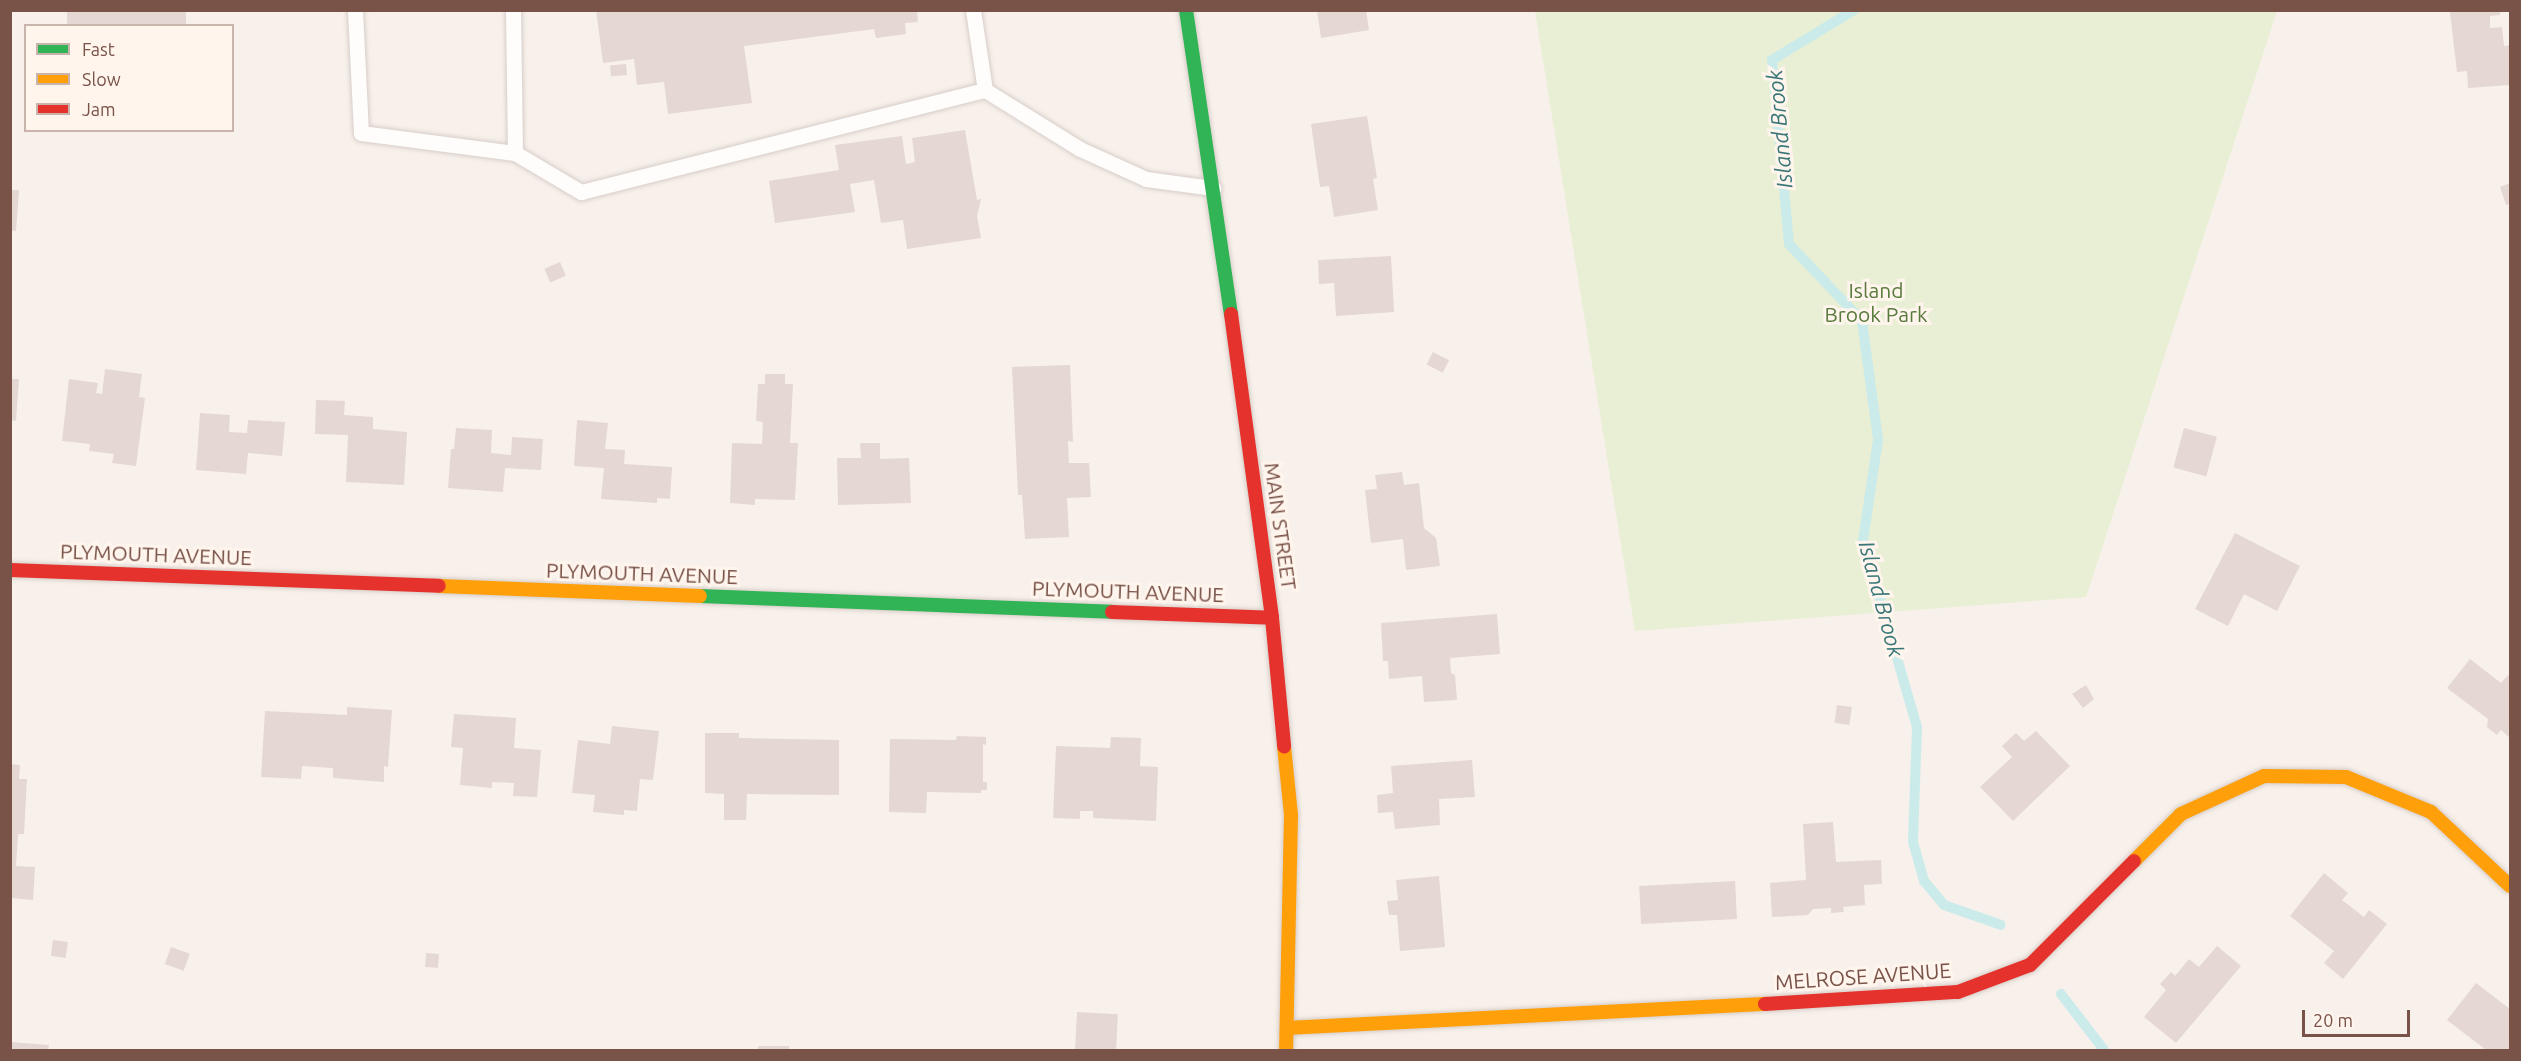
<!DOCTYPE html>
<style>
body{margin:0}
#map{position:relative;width:2521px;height:1061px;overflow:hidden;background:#f8f1eb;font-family:Ubuntu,sans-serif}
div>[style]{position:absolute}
.green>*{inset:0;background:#e8efd4}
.stream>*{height:10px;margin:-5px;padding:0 5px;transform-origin:5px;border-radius:5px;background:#cbebea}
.building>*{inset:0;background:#e5d7d2;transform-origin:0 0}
.roads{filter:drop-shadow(0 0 2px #d7cdc8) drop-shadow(0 0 2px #d7cdc8)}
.lane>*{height:15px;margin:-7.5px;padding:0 7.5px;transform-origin:7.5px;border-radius:7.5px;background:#fefdfc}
.fast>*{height:14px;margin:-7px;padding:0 7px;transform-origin:7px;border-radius:7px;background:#30b455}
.slow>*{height:14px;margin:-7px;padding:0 7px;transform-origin:7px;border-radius:7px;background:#ff9f0a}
.jam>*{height:14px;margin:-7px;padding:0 7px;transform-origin:7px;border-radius:7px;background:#e5322d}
span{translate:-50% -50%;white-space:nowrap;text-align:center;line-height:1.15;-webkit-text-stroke:6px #fff5ed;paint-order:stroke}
.park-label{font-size:21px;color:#587a3c}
.street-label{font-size:21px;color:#795248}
.water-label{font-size:22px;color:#387678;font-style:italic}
.frame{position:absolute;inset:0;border:12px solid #795248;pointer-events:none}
.legend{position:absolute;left:24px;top:24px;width:210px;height:108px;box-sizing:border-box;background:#fff5ed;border:2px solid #c9b4ab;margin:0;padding:8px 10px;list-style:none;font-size:18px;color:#795248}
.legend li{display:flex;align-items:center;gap:12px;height:30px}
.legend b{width:30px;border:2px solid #c9b4ab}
.scale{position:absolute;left:2302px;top:1010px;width:108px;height:27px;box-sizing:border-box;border:3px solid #795248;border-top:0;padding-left:8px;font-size:18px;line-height:21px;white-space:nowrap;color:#795248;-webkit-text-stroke:4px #fff5ed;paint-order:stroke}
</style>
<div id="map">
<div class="green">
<i style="clip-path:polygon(1535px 11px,2277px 11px,2086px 597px,1635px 631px)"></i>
</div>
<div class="stream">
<i style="left:1854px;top:10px;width:96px;rotate:148.6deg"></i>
<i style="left:1772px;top:60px;width:185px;rotate:84.7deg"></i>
<i style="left:1789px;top:244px;width:106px;rotate:46.5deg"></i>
<i style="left:1862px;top:321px;width:120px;rotate:82.3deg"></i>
<i style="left:1878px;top:440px;width:101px;rotate:98.5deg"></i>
<i style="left:1863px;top:540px;width:195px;rotate:73.9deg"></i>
<i style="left:1917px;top:727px;width:115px;rotate:92deg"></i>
<i style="left:1913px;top:842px;width:41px;rotate:74.2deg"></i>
<i style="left:1924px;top:881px;width:31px;rotate:50deg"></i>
<i style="left:1944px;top:905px;width:60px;rotate:19.3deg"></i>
<i style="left:2061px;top:994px;width:71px;rotate:52.5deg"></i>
</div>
<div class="building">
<i style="left:67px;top:10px;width:119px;height:16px"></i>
<i style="clip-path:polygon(596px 10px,917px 10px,918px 22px,905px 23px,906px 34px,876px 38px,874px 29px,744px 46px,752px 103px,668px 114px,664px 82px,637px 85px,634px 59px,603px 63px)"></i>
<i style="clip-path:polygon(1317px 10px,1366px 10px,1369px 30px,1321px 38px)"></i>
<i style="clip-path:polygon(2500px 10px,2500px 15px,2490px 16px,2490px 28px,2502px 27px,2504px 46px,2510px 45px,2510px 85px,2468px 88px,2467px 71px,2457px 72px,2450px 12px)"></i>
<i style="left:626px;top:64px;width:11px;height:16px;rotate:85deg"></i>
<i style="clip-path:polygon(1367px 116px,1377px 178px,1373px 179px,1378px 210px,1334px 217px,1329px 186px,1320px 187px,1311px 124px)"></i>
<i style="clip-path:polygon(965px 130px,977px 200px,981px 199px,977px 216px,981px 238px,907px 249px,903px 220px,881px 223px,874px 180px,850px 184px,855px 212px,775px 223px,769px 181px,839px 170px,835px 145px,902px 136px,906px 164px,915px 162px,912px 138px)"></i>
<i style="clip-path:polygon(2510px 183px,2510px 204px,2506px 205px,2500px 187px)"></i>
<i style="clip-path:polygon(10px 190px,19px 190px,16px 231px,10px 230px)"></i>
<i style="clip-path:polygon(1391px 256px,1394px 312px,1336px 316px,1334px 283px,1319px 284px,1318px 260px)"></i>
<i style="left:560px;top:262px;width:15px;height:17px;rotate:67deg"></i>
<i style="left:1433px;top:352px;width:18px;height:14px;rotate:27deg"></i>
<i style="clip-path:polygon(1070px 365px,1073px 442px,1068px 441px,1069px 463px,1089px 463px,1091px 497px,1067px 498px,1069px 537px,1025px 539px,1022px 495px,1018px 495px,1012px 367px)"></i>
<i style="clip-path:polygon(105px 369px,142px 374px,139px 397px,145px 398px,136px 466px,112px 463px,114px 454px,89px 451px,90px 444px,62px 441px,69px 379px,98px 383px,96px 393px,102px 394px)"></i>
<i style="clip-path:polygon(765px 374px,785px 374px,785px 384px,793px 384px,790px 443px,798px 443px,795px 500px,755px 499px,755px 505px,730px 503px,732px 443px,762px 444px,763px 422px,756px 421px,758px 384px,765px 384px)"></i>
<i style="clip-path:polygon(10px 379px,19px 379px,16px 421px,10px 420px)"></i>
<i style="clip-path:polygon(316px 400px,345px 401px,344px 415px,373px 417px,373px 429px,407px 432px,404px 485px,346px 482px,348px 435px,315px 434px)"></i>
<i style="clip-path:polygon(200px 413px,230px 415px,229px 432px,247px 433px,248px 420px,285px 422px,282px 456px,248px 453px,246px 474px,196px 470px)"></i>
<i style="clip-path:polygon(577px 420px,608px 423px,605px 449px,625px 450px,624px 464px,672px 467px,670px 499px,657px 498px,657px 503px,601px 499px,604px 468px,574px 466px)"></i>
<i style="clip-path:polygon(456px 428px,492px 430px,491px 453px,511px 455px,512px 437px,543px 439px,541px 470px,505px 468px,503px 492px,448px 488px,451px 449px,454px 449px)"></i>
<i style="left:2184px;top:428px;width:34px;height:41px;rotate:15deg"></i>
<i style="clip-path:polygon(860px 443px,880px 443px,880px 459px,909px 458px,911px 503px,838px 505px,837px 458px,861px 458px)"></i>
<i style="clip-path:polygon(1402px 472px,1404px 485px,1419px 483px,1424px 528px,1436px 538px,1440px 566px,1406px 570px,1403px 539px,1371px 543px,1365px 490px,1377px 489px,1375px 475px)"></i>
<i style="clip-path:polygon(2235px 533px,2300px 566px,2277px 611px,2244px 594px,2228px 626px,2195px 609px)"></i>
<i style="clip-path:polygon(1497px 614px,1500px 654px,1450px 658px,1451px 673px,1455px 675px,1457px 700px,1424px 702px,1422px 676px,1389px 679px,1388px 661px,1383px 661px,1381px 623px)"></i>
<i style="clip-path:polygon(2470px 659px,2501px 683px,2508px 675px,2510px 677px,2510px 738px,2501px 730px,2497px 735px,2487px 727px,2488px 719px,2447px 688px)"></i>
<i style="clip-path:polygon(2086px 685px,2094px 699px,2083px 708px,2072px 694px)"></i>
<i style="left:1837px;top:705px;width:15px;height:18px;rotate:8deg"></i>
<i style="clip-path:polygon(347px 707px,392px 710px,388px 767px,384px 766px,384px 782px,333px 778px,333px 768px,302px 766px,301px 779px,261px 777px,265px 711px,347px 715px)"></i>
<i style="clip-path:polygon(454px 714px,516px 718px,514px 748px,541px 750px,537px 797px,513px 796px,514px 783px,492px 782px,492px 788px,460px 785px,463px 748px,451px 747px)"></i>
<i style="clip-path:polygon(612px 726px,659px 731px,653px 780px,640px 779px,637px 811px,624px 810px,624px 815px,593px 812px,595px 795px,572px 793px,578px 740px,610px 744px)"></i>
<i style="clip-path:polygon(2036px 731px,2070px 766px,2013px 821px,1980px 787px,2012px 757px,2002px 746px,2016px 733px,2024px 741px)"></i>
<i style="clip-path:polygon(705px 733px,739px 733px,739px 738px,839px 740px,839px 795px,747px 794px,746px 820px,724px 820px,724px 794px,705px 793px)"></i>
<i style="clip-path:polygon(957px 736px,986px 737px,986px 745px,983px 744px,983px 782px,987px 782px,987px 790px,981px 790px,981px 793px,927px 792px,926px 813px,889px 812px,890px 739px,956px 740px)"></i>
<i style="clip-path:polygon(1111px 737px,1141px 738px,1140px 766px,1158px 767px,1156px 821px,1093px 818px,1093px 811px,1080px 811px,1080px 819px,1053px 818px,1056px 746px,1110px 748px)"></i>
<i style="clip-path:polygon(1472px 760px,1475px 797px,1439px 799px,1440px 825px,1395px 829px,1393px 812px,1378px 813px,1377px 795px,1393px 793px,1391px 766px)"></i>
<i style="clip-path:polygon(10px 764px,20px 765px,19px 779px,27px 779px,24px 834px,18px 834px,16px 866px,35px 867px,33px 900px,10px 898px)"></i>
<i style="clip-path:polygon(1833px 822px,1836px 862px,1881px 860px,1882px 884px,1864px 885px,1865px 905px,1843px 907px,1844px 912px,1831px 913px,1831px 908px,1813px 909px,1808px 915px,1772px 917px,1770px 883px,1806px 880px,1803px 824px)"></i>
<i style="clip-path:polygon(2324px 873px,2348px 893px,2342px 900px,2364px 917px,2369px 910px,2387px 924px,2343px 979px,2324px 963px,2334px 951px,2290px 916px)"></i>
<i style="clip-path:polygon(1439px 876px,1445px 947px,1400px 951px,1397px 915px,1389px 915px,1387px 901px,1398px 900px,1396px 880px)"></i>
<i style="left:1735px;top:881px;width:38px;height:96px;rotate:87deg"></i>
<i style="left:53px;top:940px;width:15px;height:16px;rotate:8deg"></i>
<i style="clip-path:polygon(2217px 946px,2241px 966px,2176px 1043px,2144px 1017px,2166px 990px,2160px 984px,2171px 972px,2175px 976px,2189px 959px,2199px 967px)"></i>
<i style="left:171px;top:947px;width:20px;height:18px;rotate:20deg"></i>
<i style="left:426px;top:953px;width:13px;height:14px;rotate:4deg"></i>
<i style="clip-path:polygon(2476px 983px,2510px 1009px,2510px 1050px,2486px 1050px,2447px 1020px)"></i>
<i style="left:1077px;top:1012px;width:41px;height:38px;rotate:3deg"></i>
<i style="clip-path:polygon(10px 1042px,49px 1045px,48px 1050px,10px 1050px)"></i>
<i style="left:758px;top:1046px;width:31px;height:5px"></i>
</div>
<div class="roads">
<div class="lane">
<i style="left:355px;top:10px;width:123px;rotate:87.2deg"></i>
<i style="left:361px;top:133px;width:155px;rotate:7.4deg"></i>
<i style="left:515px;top:153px;width:77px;rotate:30.6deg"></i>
<i style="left:581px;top:192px;width:417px;rotate:-14.2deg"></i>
<i style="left:985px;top:90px;width:112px;rotate:31.8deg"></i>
<i style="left:1080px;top:149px;width:72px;rotate:24.4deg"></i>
<i style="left:1146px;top:179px;width:68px;rotate:7.7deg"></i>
<i style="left:513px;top:10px;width:143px;rotate:89.2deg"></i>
<i style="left:973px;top:10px;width:81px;rotate:81.5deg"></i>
</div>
<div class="fast">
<i style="left:1186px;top:10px;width:307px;rotate:81.6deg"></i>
<i style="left:700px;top:596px;width:412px;rotate:2.2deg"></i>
</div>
<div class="slow">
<i style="left:439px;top:586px;width:261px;rotate:2.2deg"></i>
<i style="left:1284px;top:746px;width:69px;rotate:84.2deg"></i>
<i style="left:1291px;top:815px;width:234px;rotate:91.2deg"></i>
<i style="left:2134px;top:861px;width:66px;rotate:-45deg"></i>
<i style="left:2181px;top:814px;width:91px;rotate:-24.6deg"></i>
<i style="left:2264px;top:776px;width:82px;rotate:0.7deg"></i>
<i style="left:2346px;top:777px;width:92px;rotate:22.4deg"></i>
<i style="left:2431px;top:812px;width:108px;rotate:43.1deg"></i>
<i style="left:1288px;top:1028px;width:478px;rotate:-2.9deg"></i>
</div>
<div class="jam">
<i style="left:1231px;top:314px;width:307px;rotate:82.3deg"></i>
<i style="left:1272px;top:618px;width:129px;rotate:84.6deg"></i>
<i style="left:10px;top:570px;width:429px;rotate:2.1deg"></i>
<i style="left:1112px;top:612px;width:160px;rotate:2.1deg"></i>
<i style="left:1765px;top:1004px;width:193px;rotate:-3.6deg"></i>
<i style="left:1958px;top:992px;width:77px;rotate:-20.6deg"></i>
<i style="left:2030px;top:965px;width:147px;rotate:-45deg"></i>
</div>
</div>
<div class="park-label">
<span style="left:1876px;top:302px">Island<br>Brook Park</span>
</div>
<div class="street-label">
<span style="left:1281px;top:526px;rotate:82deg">MAIN STREET</span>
<span style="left:156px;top:554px;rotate:2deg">PLYMOUTH AVENUE</span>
<span style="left:642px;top:573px;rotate:2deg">PLYMOUTH AVENUE</span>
<span style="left:1128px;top:591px;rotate:2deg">PLYMOUTH AVENUE</span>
<span style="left:1863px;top:976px;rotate:-4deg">MELROSE AVENUE</span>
</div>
<div class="water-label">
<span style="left:1779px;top:129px;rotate:-95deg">Island Brook</span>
<span style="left:1882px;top:599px;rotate:75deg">Island Brook</span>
</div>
<div class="frame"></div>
<ul class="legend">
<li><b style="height:8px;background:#30b455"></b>Fast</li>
<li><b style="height:8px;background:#ff9f0a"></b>Slow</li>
<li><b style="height:8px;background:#e5322d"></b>Jam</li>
</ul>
<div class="scale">20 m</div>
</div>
